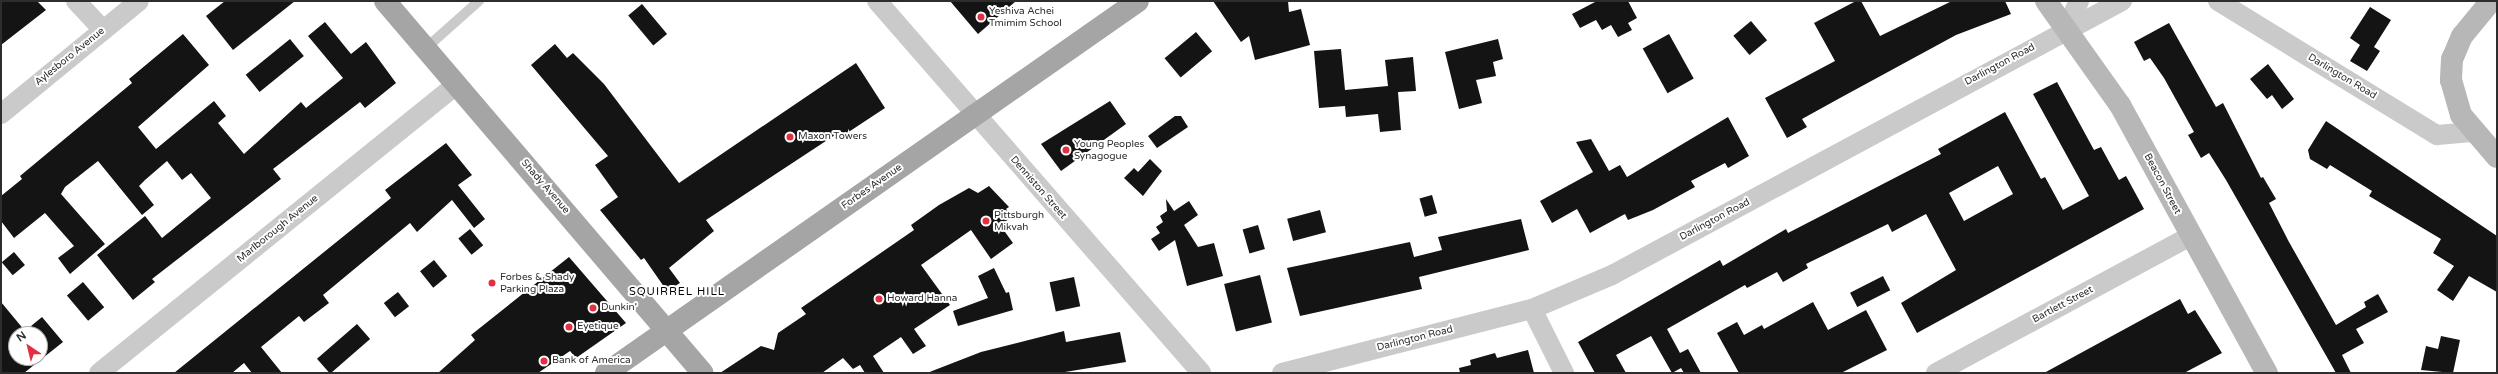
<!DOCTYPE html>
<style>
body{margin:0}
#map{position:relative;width:2498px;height:374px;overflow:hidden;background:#fff;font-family:"Varela Round",sans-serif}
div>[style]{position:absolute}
.building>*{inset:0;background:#141414;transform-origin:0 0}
.lane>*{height:10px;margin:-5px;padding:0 5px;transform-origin:5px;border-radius:5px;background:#cacaca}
.street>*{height:20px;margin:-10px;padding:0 10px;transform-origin:10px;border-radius:10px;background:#cacaca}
.secondary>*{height:22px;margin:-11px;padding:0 11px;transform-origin:11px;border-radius:11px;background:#b7b7b7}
.primary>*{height:22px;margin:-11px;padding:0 11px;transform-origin:11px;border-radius:11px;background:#a5a5a5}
.dots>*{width:11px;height:11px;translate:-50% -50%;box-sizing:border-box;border:2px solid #fff;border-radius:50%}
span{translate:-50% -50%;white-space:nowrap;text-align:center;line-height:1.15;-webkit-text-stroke:4px #fff;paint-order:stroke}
.poi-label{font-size:10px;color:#2d2d2d}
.left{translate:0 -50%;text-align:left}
.street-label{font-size:10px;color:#2d2d2d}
.neighbourhood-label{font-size:11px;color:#000;letter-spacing:1px}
.frame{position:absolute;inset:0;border:2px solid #2d2d2d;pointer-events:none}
.north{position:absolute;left:8px;top:326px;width:40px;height:40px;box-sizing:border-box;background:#fff;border:1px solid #ababab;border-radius:50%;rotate:325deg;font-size:11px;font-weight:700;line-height:16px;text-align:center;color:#2d2d2d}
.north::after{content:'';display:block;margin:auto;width:14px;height:18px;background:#e42e41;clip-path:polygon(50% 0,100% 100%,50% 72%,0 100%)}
</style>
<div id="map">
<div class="building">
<i style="clip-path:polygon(1px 1px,37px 1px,46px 10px,1px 45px)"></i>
<i style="clip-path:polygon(225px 1px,295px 1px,233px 50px,206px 16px)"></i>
<i style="clip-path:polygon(950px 1px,1016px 1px,978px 34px)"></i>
<i style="clip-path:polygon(1213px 1px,1288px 1px,1289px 12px,1301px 9px,1310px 45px,1255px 60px,1249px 36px,1241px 42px)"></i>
<i style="clip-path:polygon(1597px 1px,1628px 1px,1637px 18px,1628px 23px,1632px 30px,1618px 37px,1611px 25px,1602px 30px,1596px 20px,1580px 28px,1572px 14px)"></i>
<i style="clip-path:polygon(1856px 1px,1861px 1px,1880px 36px,1952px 1px,2005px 1px,2011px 14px,1956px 35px,1840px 98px,1802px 119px,1807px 127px,1787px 138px,1765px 98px,1835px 61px,1814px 23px)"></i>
<i style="left:642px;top:4px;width:39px;height:18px;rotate:50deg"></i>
<i style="clip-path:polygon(2370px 7px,2391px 20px,2374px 47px,2380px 51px,2367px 71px,2350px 61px,2360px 45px,2350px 38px)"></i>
<i style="left:1751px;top:21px;width:25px;height:23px;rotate:50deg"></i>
<i style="clip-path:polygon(325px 22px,351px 54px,366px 42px,396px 83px,365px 108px,360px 102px,273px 169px,281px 179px,152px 279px,155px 282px,133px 300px,97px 255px,145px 216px,162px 238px,211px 198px,191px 173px,182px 180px,167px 161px,145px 180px,139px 186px,154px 205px,142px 215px,98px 161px,65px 187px,61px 194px,105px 244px,70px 274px,58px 258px,74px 246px,45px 213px,14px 238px,1px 221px,1px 196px,22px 179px,20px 176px,132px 83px,129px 79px,183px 34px,209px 65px,138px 127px,156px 149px,214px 101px,226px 116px,218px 123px,244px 154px,301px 102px,306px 108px,343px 78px,308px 36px)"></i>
<i style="clip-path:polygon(2169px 23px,2216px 107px,2223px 103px,2261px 178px,2263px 177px,2276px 199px,2269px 203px,2289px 242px,2336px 325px,2366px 307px,2364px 302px,2378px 294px,2388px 312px,2356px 329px,2364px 343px,2342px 355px,2351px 373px,2336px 373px,2226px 180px,2209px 153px,2201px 158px,2188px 135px,2194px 132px,2164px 78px,2150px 58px,2144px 61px,2134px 42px)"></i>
<i style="left:1196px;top:32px;width:25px;height:41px;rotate:50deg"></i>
<i style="left:1669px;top:34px;width:51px;height:30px;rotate:61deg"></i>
<i style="left:290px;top:39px;width:22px;height:57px;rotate:51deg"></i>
<i style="clip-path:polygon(1498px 39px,1503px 59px,1493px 62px,1496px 76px,1476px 80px,1482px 103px,1459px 109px,1445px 52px)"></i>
<i style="clip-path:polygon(555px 44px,567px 58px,573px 53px,604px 84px,679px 183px,856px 63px,885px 108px,838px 139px,835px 135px,706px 220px,714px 231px,669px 268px,680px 283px,667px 291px,644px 258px,641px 260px,600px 210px,618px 197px,595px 165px,608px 156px,531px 65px)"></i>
<i style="clip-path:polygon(1341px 49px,1345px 90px,1388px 86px,1385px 60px,1413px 57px,1416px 91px,1398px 92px,1401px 130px,1380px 132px,1378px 114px,1346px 117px,1345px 106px,1319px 108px,1314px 51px)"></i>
<i style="clip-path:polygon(2268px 64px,2294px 99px,2282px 109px,2272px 95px,2267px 99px,2250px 79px)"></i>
<i style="clip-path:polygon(evenodd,2057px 82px,2094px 150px,2101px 147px,2119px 180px,2126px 176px,2144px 209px,1917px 333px,1901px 303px,1956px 270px,1926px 214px,1892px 232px,1888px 224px,1806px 264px,1808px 268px,1783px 282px,1777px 272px,1747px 288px,1745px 285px,1667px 329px,1680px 353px,1688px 349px,1701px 373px,1684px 373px,1681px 368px,1672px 373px,1651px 336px,1616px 355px,1626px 373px,1595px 373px,1578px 342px,1720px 260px,1723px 266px,1786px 229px,1788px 233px,1941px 154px,1938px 149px,2005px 112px,2041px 179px,2045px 177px,2063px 210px,2089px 196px,2033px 94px,2057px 82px,1998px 166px,2013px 194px,1964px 221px,1949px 193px,1998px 166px)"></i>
<i style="clip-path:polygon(1110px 101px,1126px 124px,1061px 171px,1041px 144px)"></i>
<i style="clip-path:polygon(1175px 116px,1181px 116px,1188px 127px,1157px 148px,1148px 136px)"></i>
<i style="clip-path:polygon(1728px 117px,1749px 156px,1728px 168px,1725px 163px,1691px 181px,1695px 187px,1653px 210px,1628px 220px,1625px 214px,1590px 233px,1577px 209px,1552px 223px,1540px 201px,1593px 172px,1576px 142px,1591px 139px,1609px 171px,1620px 165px,1627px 177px)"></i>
<i style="clip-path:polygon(2326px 121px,2497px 236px,2497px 292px,2469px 276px,2453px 301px,2437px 290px,2454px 266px,2433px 253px,2441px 239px,2369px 196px,2372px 191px,2330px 165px,2327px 169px,2310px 159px,2308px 150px)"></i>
<i style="clip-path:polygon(446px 143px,472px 175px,458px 185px,485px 219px,474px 228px,452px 200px,417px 232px,410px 223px,323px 295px,329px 303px,304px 322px,299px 316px,261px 347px,282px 373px,252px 373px,244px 363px,232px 373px,174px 373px,391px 198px,385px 190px)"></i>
<i style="clip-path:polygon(1150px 159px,1162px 171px,1143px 196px,1124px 178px,1134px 168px,1138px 172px)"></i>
<i style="clip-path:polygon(989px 186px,1009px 207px,1006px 209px,1012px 217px,1000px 225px,1013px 243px,991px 259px,971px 230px,921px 265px,950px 305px,914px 329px,926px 346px,913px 354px,901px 337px,873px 356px,884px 373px,865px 373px,860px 365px,853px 369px,843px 358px,822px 373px,720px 373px,761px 346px,774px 350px,778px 333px,806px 314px,801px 308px,914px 230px,911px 225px,939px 205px,969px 188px,978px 193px)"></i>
<i style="left:1432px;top:195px;width:19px;height:13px;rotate:74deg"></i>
<i style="clip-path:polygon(1166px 199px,1174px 211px,1189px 201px,1198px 215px,1184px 225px,1198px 247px,1214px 243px,1223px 276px,1187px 286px,1175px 240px,1159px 251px,1151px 239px,1160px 233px,1156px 227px,1163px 222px,1160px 216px,1167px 211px)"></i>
<i style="left:1320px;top:210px;width:23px;height:34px;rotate:75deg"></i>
<i style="clip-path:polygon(1521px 219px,1529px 250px,1419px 277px,1422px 289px,1300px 316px,1287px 268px,1410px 242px,1414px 257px,1442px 250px,1438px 237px)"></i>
<i style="left:1258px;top:225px;width:25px;height:16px;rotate:74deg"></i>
<i style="left:470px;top:229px;width:21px;height:15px;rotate:51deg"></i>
<i style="left:14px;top:252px;width:17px;height:16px;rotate:50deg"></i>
<i style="clip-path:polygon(569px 257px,626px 323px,576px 358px,570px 351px,538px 373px,438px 373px,475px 340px,471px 335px)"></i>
<i style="left:434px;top:260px;width:21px;height:18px;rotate:51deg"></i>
<i style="clip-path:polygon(994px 268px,1006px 293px,1009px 292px,1013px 310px,958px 326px,953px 311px,988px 298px,978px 276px)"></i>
<i style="left:1260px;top:275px;width:49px;height:37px;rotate:76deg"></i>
<i style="left:1883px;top:276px;width:16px;height:37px;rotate:63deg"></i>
<i style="left:1074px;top:277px;width:30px;height:25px;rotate:78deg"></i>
<i style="left:83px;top:282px;width:33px;height:21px;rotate:50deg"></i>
<i style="left:398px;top:292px;width:18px;height:18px;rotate:52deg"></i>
<i style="clip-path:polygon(2180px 299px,2188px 314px,2195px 310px,2222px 353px,2184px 373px,2044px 373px)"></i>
<i style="clip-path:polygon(evenodd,1px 302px,25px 331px,42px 317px,63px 342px,24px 373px,1px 373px,1px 302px,16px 334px,40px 334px,40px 358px,16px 358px,16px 334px)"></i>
<i style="clip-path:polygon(1813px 302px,1828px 330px,1866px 310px,1887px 350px,1841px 373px,1739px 373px,1717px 333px,1737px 322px,1744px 335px,1762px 325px,1764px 329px)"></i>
<i style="left:357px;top:324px;width:20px;height:53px;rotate:49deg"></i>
<i style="clip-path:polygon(1064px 331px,1066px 342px,1120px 332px,1126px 362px,1059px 373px,927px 373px,981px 352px)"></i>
<i style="clip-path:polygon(2441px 336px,2460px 340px,2453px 373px,2421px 370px,2426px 346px,2438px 349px)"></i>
<i style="clip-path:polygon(1528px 350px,1534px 373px,1460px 373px,1459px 368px,1471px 365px,1470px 360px,1495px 353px,1497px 358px)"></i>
</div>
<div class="lane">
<i style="left:426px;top:48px;width:71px;rotate:-41.6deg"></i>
</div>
<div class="street">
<i style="left:76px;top:1px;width:40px;rotate:47deg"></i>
<i style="left:877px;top:1px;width:493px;rotate:48.9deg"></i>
<i style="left:2218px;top:1px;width:257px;rotate:31.5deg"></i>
<i style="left:2437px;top:135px;width:35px;rotate:-5deg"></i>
<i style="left:2066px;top:29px;width:31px;rotate:-65deg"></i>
<i style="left:1px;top:114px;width:178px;rotate:-39.3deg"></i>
<i style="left:1532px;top:309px;width:72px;rotate:63.4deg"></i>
<i style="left:99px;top:373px;width:460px;rotate:-38.9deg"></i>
<i style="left:1282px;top:373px;width:258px;rotate:-14.4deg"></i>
<i style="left:1532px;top:309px;width:87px;rotate:-23deg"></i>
<i style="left:1612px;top:275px;width:579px;rotate:-28.25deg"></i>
<i style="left:1936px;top:373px;width:289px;rotate:-28.3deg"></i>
</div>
<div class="secondary">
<i style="left:2046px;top:1px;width:128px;rotate:54.6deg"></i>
<i style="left:2120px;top:105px;width:306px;rotate:61.3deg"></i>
<i style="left:2491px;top:1px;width:45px;rotate:129.6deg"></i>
<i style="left:2462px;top:36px;width:25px;rotate:113deg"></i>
<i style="left:2452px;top:59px;width:21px;rotate:93deg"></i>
<i style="left:2451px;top:80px;width:36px;rotate:74deg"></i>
<i style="left:2461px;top:115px;width:55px;rotate:49.4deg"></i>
</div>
<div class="primary">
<i style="left:385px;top:1px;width:489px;rotate:49.5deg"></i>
<i style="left:606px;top:373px;width:649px;rotate:-34.96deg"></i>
</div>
<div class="dots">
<i style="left:981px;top:17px;background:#e42e41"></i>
<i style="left:790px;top:137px;background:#e42e41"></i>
<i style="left:1066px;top:150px;background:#e42e41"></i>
<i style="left:986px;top:221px;background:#e42e41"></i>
<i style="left:492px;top:283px;background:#e42e41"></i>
<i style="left:879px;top:299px;background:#e42e41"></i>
<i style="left:593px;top:308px;background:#e42e41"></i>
<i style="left:569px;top:327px;background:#e42e41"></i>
<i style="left:544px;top:361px;background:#e42e41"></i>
</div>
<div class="poi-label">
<span class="left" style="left:989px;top:17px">Yeshiva Achei<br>Tmimim School</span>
<span class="left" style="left:798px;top:137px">Maxon Towers</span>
<span class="left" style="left:1074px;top:150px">Young Peoples<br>Synagogue</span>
<span class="left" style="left:994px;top:221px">Pittsburgh<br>Mikvah</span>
<span class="left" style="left:500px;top:283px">Forbes &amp; Shady<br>Parking Plaza</span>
<span class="left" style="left:887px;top:299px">Howard Hanna</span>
<span class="left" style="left:601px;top:308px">Dunkin'</span>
<span class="left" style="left:577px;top:327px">Eyetique</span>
<span class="left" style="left:552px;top:361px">Bank of America</span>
</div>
<div class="street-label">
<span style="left:70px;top:57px;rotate:-39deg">Aylesboro Avenue</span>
<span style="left:2000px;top:65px;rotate:-28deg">Darlington Road</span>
<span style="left:2342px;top:77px;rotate:31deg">Darlington Road</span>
<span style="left:2162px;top:184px;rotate:62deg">Beacon Street</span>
<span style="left:545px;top:187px;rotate:49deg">Shady Avenue</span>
<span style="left:872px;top:187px;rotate:-35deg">Forbes Avenue</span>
<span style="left:1038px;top:188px;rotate:49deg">Denniston Street</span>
<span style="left:1715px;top:220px;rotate:-28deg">Darlington Road</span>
<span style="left:278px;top:229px;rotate:-39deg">Marlborough Avenue</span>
<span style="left:2063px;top:305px;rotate:-28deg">Bartlett Street</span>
<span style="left:1415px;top:339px;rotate:-14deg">Darlington Road</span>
</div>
<div class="neighbourhood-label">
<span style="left:677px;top:292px">SQUIRREL HILL</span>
</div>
<div class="frame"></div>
<div class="north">N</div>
</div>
